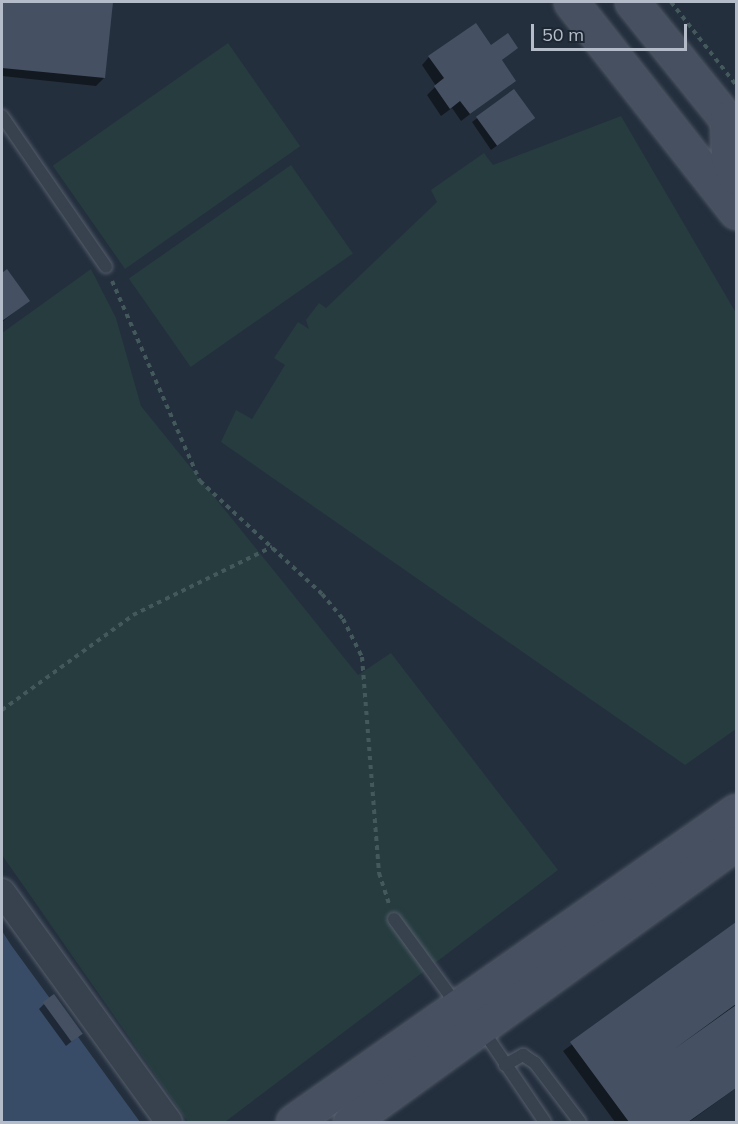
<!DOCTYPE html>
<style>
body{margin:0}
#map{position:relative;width:738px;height:1124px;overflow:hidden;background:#242f3e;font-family:Mulish,sans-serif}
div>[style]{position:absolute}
.green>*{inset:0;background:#263c3f;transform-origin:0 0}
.water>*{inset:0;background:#394c67}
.shadow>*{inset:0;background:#0007}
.building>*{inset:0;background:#455162;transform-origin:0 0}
.path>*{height:4px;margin-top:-2px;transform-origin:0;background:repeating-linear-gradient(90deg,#44595c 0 4.5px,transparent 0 9px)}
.roads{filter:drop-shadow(0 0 2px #565f6c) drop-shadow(0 0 2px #565f6c)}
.lane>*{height:12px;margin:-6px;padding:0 6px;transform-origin:6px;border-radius:6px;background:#38414e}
.street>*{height:26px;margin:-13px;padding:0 13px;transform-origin:13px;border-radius:13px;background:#38414e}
.secondary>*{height:33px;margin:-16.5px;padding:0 16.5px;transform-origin:16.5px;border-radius:16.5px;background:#465061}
span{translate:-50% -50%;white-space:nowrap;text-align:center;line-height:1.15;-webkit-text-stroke:4.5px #1d2633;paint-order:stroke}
.frame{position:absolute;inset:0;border:3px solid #b4bcc9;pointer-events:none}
.scale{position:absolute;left:531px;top:24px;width:156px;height:27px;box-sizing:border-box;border:3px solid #b4bcc9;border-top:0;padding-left:8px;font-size:18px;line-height:21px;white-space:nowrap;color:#b4bcc9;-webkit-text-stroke:4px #1d2633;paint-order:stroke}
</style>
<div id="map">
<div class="green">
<i style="left:228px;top:43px;width:126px;height:214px;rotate:55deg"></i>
<i style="clip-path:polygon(621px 116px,736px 313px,736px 729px,685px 765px,221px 442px,236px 410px,252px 419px,285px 365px,274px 358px,298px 322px,309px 329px,306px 320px,319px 303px,326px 308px,437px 202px,431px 190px,484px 153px,493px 165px)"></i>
<i style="left:291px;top:165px;width:108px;height:198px;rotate:55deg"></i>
<i style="clip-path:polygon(91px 269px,116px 318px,141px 406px,358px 675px,391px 653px,558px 870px,225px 1122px,188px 1122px,2px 855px,2px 333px)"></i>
</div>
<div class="water">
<i style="clip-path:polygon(2px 931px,11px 945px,140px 1122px,2px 1122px)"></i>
</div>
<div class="shadow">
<i style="clip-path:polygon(2px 2px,111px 2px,104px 78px,96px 86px,2px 76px)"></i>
<i style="clip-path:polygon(490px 47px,516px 48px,501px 61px,514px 81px,461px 121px,452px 108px,441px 116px,427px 95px,436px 86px,422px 65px,429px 57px)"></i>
<i style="clip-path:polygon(514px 91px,528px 123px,491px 150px,472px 122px)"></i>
<i style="clip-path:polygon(6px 271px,28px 301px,2px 322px,2px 274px)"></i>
<i style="clip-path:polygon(736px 924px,736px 1088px,689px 1122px,615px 1122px,563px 1051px)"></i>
<i style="clip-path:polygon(44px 1004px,81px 1034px,66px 1046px,39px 1009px)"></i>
</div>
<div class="building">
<i style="clip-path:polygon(2px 2px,113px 2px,105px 78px,2px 68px)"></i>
<i style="clip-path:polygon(476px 23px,491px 45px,508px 33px,518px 48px,502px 60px,516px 81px,470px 114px,460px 101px,450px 109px,434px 86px,444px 78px,428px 56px)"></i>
<i style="left:514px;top:89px;width:36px;height:47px;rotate:54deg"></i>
<i style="clip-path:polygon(7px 269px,30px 301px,2px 321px,2px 273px)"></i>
<i style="clip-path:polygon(736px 922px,736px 1004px,673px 1050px,736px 1005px,736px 1088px,688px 1122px,629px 1122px,570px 1042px)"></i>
<i style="left:54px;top:994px;width:49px;height:14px;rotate:54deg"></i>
</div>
<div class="path">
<i style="left:671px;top:2px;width:105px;rotate:51.9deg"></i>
<i style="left:112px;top:281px;width:219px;rotate:66.3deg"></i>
<i style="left:200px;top:481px;width:166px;rotate:42.8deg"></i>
<i style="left:322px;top:594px;width:33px;rotate:50deg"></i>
<i style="left:343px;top:619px;width:42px;rotate:63.4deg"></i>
<i style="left:362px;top:657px;width:217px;rotate:85.5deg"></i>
<i style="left:379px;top:873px;width:33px;rotate:72deg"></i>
<i style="left:2px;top:710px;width:162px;rotate:-35.9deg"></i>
<i style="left:133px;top:615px;width:155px;rotate:-26.1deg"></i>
</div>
<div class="roads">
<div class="lane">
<i style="left:2px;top:116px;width:183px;rotate:55.4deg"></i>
<i style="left:394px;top:919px;width:107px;rotate:53.8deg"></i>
<i style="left:482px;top:1029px;width:112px;rotate:55.9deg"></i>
<i style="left:505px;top:1065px;width:21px;rotate:-29deg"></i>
<i style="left:523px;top:1055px;width:14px;rotate:34deg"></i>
<i style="left:535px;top:1063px;width:74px;rotate:52.7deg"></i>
</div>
<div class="street">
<i style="left:2px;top:892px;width:284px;rotate:54deg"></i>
</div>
<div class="secondary">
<i style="left:571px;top:2px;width:267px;rotate:51.8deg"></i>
<i style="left:632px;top:2px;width:166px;rotate:51.1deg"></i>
<i style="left:727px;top:118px;width:40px;rotate:88.6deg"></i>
<i style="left:728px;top:158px;width:21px;rotate:67deg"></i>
<i style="left:293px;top:1122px;width:541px;rotate:-35.07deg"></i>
<i style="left:350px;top:1122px;width:476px;rotate:-35.9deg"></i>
</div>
</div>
<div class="frame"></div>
<div class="scale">50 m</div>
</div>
